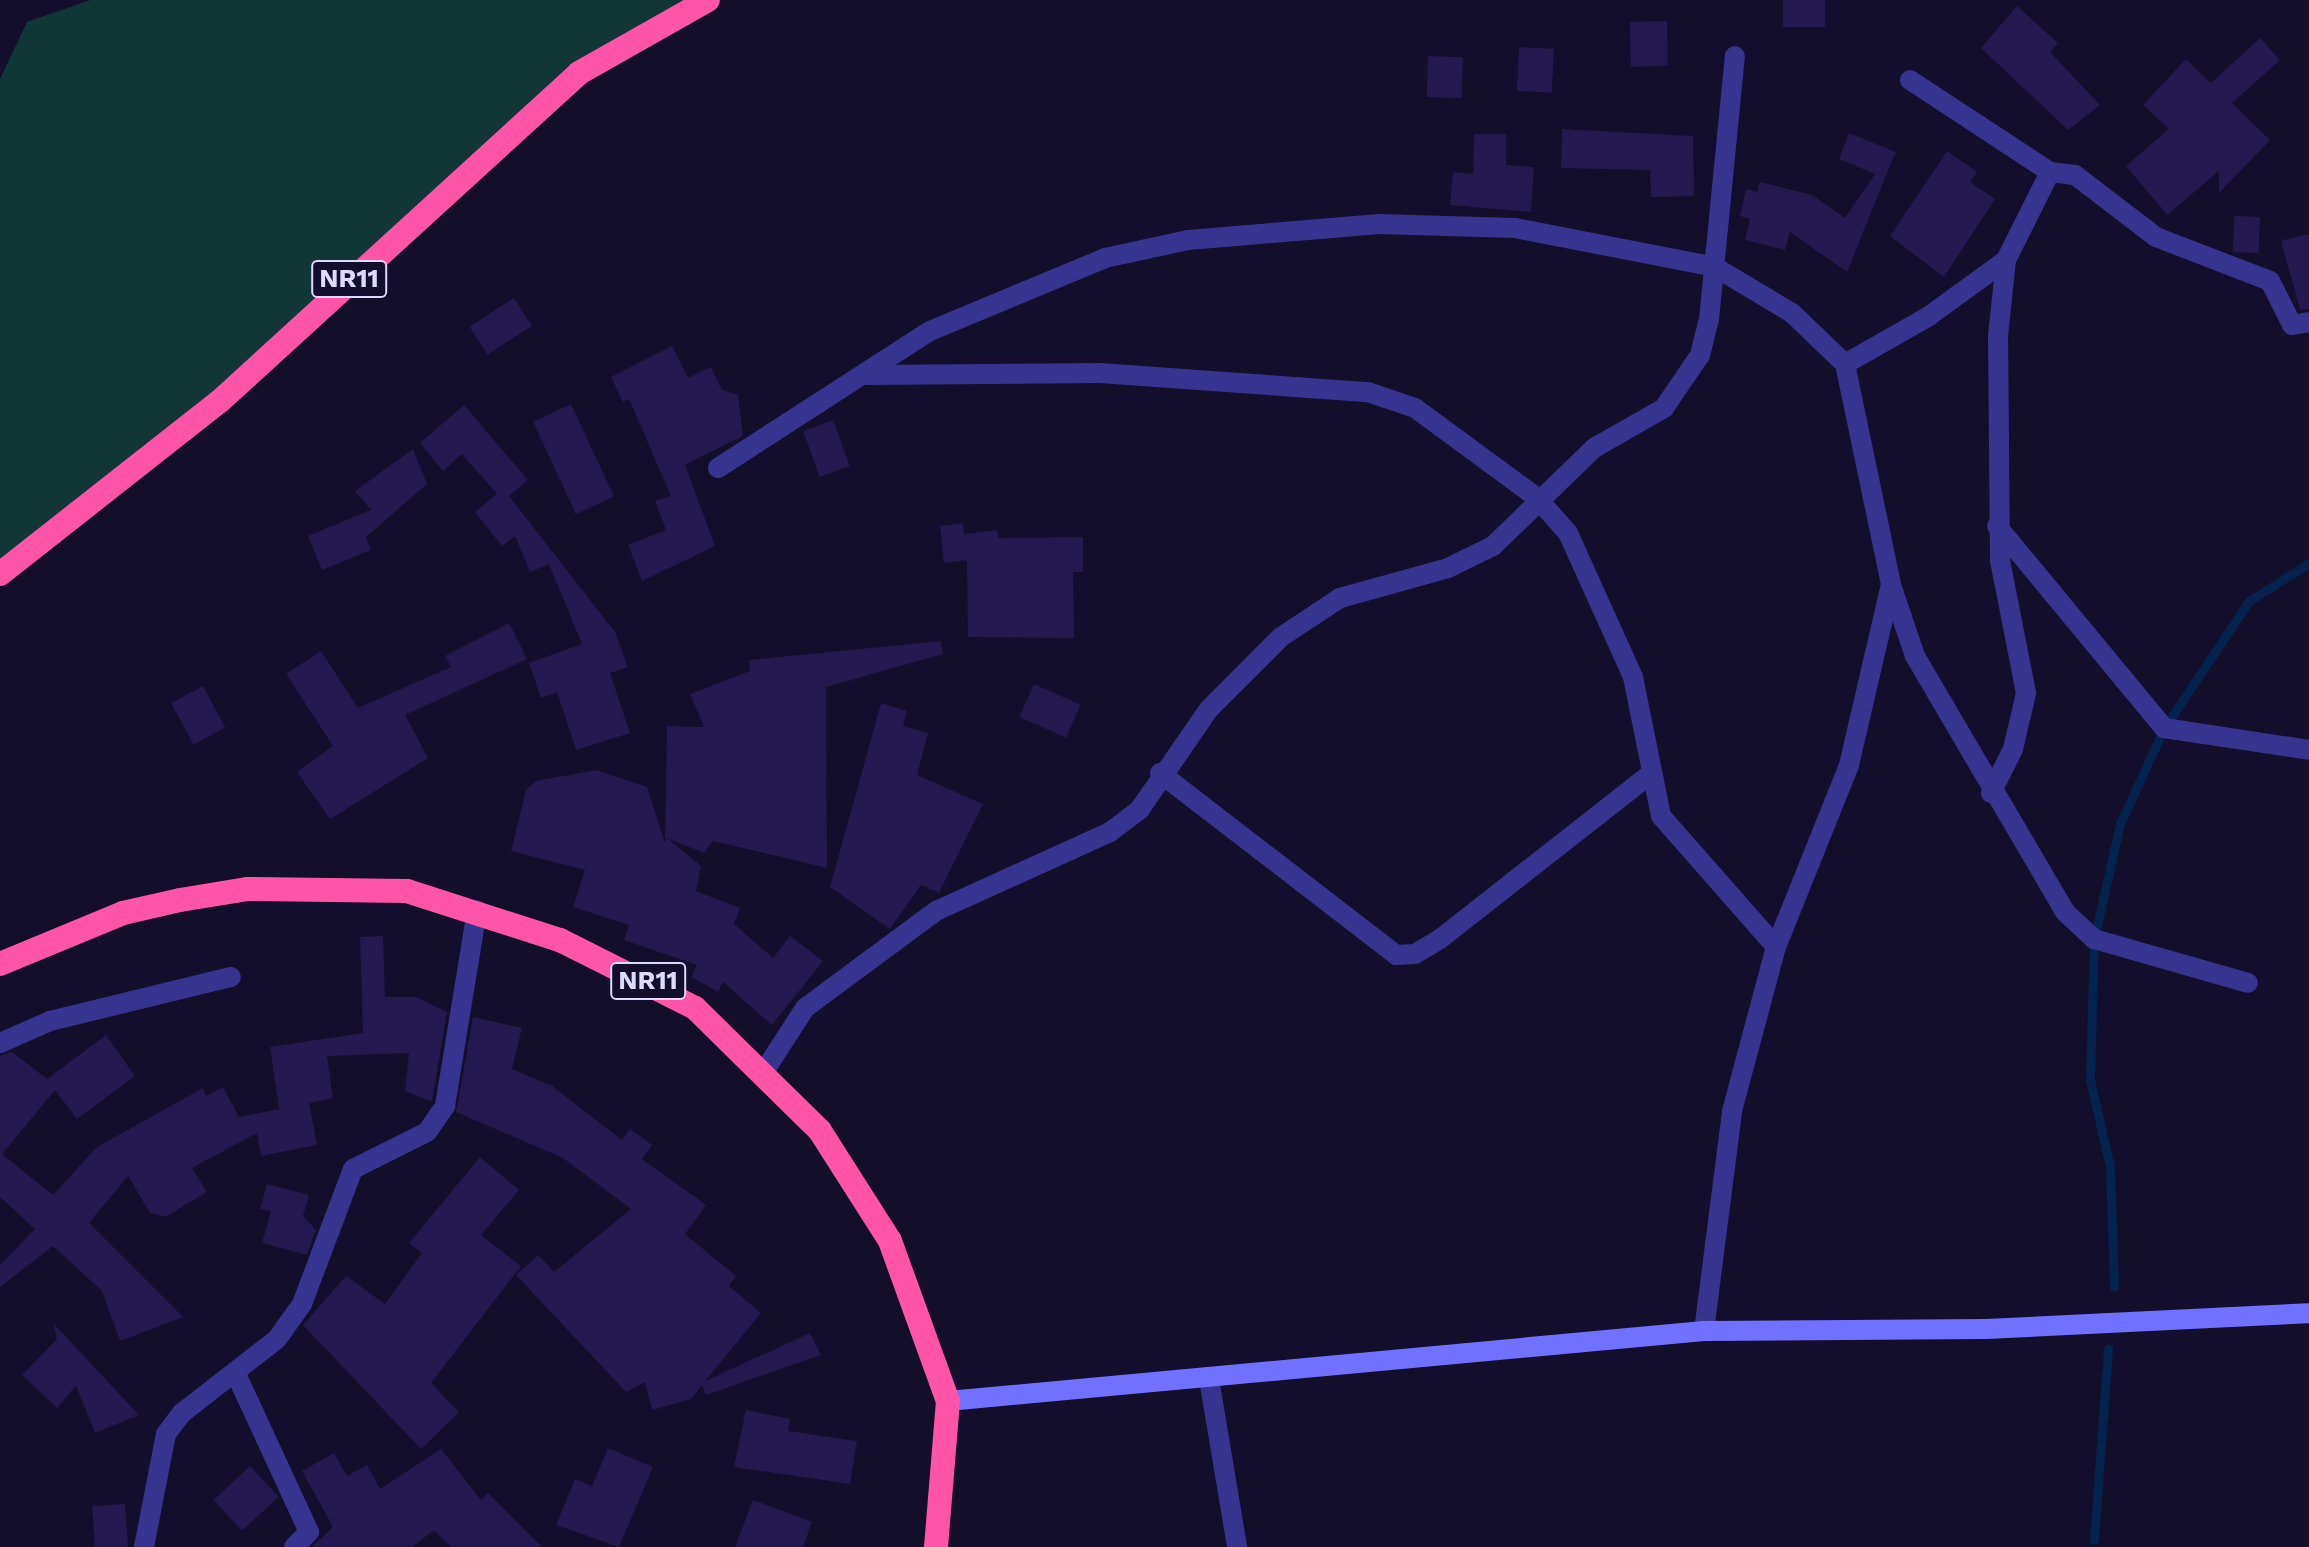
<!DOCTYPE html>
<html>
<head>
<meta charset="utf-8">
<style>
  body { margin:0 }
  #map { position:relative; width:2309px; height:1547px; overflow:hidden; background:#130e2c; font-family:"Work Sans",sans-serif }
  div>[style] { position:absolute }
  .green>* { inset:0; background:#103735 }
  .stream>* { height:9px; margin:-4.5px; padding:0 4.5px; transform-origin:4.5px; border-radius:4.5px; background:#05214e }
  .building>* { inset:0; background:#23184f; transform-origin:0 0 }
  .street>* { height:20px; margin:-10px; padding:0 10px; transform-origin:10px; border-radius:10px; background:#373490 }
  .secondary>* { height:20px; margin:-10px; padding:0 10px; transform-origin:10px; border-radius:10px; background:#7270ff }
  .highway>* { height:24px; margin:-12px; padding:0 12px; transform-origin:12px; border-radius:12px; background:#ff54a8 }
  span { translate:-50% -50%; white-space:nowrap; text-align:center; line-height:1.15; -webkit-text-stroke:6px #130e2c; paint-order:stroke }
  .shield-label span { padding:2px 6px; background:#130e2c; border:2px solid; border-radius:6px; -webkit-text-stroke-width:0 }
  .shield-label { font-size:26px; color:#ddd9ff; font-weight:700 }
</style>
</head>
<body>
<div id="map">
  <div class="green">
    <div style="clip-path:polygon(90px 0,708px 0,579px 73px,220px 401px,0 574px,0 79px,27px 22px)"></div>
  </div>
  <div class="stream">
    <div style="left:2114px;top:1287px;width:120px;rotate:-91.9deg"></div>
    <div style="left:2110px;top:1167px;width:89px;rotate:-102.9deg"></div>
    <div style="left:2090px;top:1080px;width:141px;rotate:-88.4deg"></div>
    <div style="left:2094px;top:939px;width:118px;rotate:-77.3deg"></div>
    <div style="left:2120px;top:824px;width:106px;rotate:-65.4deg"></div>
    <div style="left:2164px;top:728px;width:153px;rotate:-56.2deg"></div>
    <div style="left:2249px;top:601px;width:71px;rotate:-32.3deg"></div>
    <div style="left:2094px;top:1540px;width:192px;rotate:-85.8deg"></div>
  </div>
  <div class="building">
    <div style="left:1783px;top:0;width:42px;height:27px"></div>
    <div style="clip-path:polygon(2017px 6px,2058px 43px,2050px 52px,2100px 105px,2068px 130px,1981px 48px)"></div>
    <div style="left:1667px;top:21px;width:45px;height:37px;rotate:89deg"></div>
    <div style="clip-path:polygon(2260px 38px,2280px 60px,2232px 103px,2270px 140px,2219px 193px,2219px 171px,2167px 215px,2126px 166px,2169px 129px,2143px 105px,2186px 59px,2211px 83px)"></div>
    <div style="left:1519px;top:47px;width:35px;height:44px;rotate:3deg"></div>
    <div style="left:1428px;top:56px;width:35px;height:41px;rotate:2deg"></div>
    <div style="clip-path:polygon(1562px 129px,1693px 136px,1694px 196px,1651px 197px,1650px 170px,1561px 168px)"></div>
    <div style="clip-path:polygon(1849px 133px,1896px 152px,1885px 178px,1879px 175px,1885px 178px,1847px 272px,1790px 232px,1785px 250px,1745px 240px,1750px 219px,1740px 216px,1746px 189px,1757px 192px,1760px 182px,1812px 195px,1845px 218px,1875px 174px,1839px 159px)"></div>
    <div style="clip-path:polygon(1474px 134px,1506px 134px,1506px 165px,1534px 167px,1531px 212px,1450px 205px,1453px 172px,1473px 174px)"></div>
    <div style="clip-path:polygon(1947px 151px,1977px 172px,1970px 182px,1995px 199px,1944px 277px,1890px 236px)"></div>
    <div style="left:2234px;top:216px;width:26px;height:36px;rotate:2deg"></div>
    <div style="clip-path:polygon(2309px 234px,2309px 309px,2300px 310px,2281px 241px)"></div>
    <div style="left:514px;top:298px;width:33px;height:53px;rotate:57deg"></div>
    <div style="clip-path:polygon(672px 346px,688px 378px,711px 367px,722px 390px,738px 395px,743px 436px,685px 465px,715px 546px,642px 581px,628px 545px,666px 530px,655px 501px,671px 496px,629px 399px,623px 402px,611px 377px)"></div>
    <div style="left:571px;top:404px;width:102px;height:42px;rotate:65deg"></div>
    <div style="clip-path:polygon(464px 405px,528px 480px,509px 496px,615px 632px,628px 667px,610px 673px,630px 733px,576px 750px,557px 692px,541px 698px,529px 663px,582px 644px,549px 564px,530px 572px,515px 536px,502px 546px,475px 512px,497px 494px,462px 454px,443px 471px,420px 443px)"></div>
    <div style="left:833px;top:420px;width:49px;height:32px;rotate:70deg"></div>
    <div style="clip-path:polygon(413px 449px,427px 484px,366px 537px,371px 550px,322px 570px,308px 536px,371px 510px,355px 491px)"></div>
    <div style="clip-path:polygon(963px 523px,964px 534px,997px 530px,998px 538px,1083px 537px,1083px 572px,1073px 572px,1074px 638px,968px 637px,967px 560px,944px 563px,940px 526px)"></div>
    <div style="clip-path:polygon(509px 623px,527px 659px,405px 715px,428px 758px,330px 819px,297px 772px,333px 746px,286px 674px,321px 651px,358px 708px,451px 667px,445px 656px)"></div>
    <div style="clip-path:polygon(941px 641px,943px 654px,826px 687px,827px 868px,713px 841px,704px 853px,667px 838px,701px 866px,696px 891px,740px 908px,734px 924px,773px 958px,790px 936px,823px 961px,772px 1025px,723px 982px,718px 992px,691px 977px,697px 965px,624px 940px,629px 925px,573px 907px,585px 870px,511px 851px,526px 790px,536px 781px,596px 770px,647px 787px,665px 843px,667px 726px,704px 727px,690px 694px,750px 671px,749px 660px)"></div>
    <div style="left:1034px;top:684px;width:51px;height:36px;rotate:24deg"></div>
    <div style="left:203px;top:686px;width:47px;height:36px;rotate:62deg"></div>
    <div style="clip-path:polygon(881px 703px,907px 711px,903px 726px,928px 733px,917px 775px,983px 804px,939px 893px,921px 885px,890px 929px,830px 887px)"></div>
    <div style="clip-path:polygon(383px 936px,385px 997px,417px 997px,447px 1012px,432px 1102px,405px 1091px,409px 1053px,327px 1056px,333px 1098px,309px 1103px,317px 1145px,261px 1156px,257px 1133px,192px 1168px,207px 1192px,165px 1217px,150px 1213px,128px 1176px,89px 1223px,183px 1317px,120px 1341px,102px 1291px,53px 1246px,0 1287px,0 1265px,35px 1229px,0 1197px,0 1056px,12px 1052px,47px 1079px,106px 1035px,135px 1076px,77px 1119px,55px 1090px,2px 1154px,53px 1195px,97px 1147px,203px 1088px,206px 1096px,223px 1087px,239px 1117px,279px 1109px,270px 1047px,363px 1033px,360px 937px)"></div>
    <div style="clip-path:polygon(473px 1017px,522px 1028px,512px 1069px,552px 1086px,622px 1140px,630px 1129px,652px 1145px,642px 1159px,706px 1205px,685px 1234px,736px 1276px,729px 1286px,761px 1313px,705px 1381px,810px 1333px,821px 1355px,706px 1395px,702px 1385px,691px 1399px,652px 1410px,645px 1382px,626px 1392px,516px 1275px,538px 1255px,554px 1272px,631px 1209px,563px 1158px,456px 1112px)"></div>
    <div style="clip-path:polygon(480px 1157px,519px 1190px,481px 1235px,521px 1266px,431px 1383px,459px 1412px,421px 1449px,303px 1325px,346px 1276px,385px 1304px,422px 1253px,409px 1243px)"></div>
    <div style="clip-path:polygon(267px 1184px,309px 1195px,303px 1216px,316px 1230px,307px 1255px,262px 1243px,271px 1211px,260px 1209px)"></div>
    <div style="clip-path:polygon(53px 1323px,139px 1415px,95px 1433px,76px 1386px,57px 1408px,22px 1375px,57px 1339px)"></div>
    <div style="clip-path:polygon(746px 1410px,790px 1419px,788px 1431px,857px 1441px,850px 1484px,734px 1467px)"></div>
    <div style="clip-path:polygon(608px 1448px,653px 1467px,619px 1547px,556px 1525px,575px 1479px,592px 1486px)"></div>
    <div style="clip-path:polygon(441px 1449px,481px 1500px,488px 1493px,542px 1547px,451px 1547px,434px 1530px,412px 1547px,312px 1547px,333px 1527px,302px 1471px,334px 1453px,347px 1476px,367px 1465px,380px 1489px)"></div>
    <div style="left:250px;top:1466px;width:42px;height:50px;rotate:47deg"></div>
    <div style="clip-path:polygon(753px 1500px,812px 1522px,803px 1547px,735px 1547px)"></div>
    <div style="left:125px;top:1504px;width:43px;height:33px;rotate:86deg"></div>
  </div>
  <div class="street">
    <div style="left:1910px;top:80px;width:168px;rotate:33.3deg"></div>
    <div style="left:2050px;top:172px;width:25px;rotate:7deg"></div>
    <div style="left:2075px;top:175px;width:102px;rotate:37.4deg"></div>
    <div style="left:2156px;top:237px;width:122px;rotate:21.1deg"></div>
    <div style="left:2270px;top:281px;width:49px;rotate:63.4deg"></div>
    <div style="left:2292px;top:325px;width:17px;rotate:-10deg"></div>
    <div style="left:1845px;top:364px;width:97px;rotate:-29.7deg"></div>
    <div style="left:1929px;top:316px;width:95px;rotate:-36deg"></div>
    <div style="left:865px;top:375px;width:235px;rotate:-0.5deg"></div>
    <div style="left:1100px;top:373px;width:269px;rotate:4.1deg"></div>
    <div style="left:1368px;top:392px;width:50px;rotate:18.8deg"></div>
    <div style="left:1415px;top:408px;width:150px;rotate:36.3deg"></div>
    <div style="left:1536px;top:497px;width:48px;rotate:48.4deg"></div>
    <div style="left:1568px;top:533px;width:158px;rotate:65.7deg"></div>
    <div style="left:1633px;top:677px;width:142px;rotate:78.6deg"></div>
    <div style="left:1661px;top:816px;width:174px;rotate:48.7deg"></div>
    <div style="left:718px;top:468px;width:252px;rotate:-32.9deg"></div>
    <div style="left:930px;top:331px;width:190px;rotate:-22.6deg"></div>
    <div style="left:1105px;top:258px;width:85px;rotate:-12.2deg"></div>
    <div style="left:1188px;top:240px;width:192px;rotate:-4.8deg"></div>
    <div style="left:1379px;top:224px;width:136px;rotate:1.7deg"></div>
    <div style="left:1515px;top:228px;width:204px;rotate:11deg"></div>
    <div style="left:1715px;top:267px;width:90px;rotate:30.9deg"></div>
    <div style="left:1792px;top:313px;width:74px;rotate:43.9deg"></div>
    <div style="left:1845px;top:364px;width:226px;rotate:78.2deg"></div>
    <div style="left:1891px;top:585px;width:75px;rotate:71.3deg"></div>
    <div style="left:1915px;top:656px;width:297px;rotate:59.6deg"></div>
    <div style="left:2065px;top:912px;width:40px;rotate:43deg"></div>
    <div style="left:2094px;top:939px;width:160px;rotate:15.9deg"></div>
    <div style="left:1997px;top:526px;width:262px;rotate:50.4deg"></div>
    <div style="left:2164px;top:728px;width:147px;rotate:8.6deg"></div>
    <div style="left:1160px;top:773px;width:298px;rotate:37.6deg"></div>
    <div style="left:1396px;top:955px;width:19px;rotate:-3deg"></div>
    <div style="left:1415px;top:954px;width:29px;rotate:-31deg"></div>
    <div style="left:1440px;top:939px;width:266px;rotate:-38.1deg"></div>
    <div style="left:1991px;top:793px;width:49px;rotate:-63.4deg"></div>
    <div style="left:2013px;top:749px;width:57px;rotate:-76.9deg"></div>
    <div style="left:2026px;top:693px;width:135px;rotate:-101.1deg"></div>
    <div style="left:2000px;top:561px;width:225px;rotate:-90.5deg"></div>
    <div style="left:1998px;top:336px;width:76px;rotate:-84deg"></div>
    <div style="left:2006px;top:260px;width:98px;rotate:-63.4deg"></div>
    <div style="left:0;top:1043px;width:55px;rotate:-23.7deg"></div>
    <div style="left:50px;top:1021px;width:186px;rotate:-13.7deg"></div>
    <div style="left:763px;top:1073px;width:77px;rotate:-57.1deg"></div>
    <div style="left:805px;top:1008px;width:163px;rotate:-36.5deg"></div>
    <div style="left:936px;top:911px;width:191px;rotate:-24.4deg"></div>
    <div style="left:1110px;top:832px;width:38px;rotate:-37deg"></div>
    <div style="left:1140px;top:809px;width:121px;rotate:-55.4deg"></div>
    <div style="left:1209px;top:709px;width:102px;rotate:-45deg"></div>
    <div style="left:1281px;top:637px;width:71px;rotate:-33.5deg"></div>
    <div style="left:1340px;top:598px;width:112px;rotate:-15.5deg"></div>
    <div style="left:1448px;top:568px;width:50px;rotate:-26.1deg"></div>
    <div style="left:1493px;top:546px;width:141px;rotate:-44.1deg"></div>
    <div style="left:1594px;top:448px;width:81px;rotate:-29.7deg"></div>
    <div style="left:1664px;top:408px;width:64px;rotate:-55.8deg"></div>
    <div style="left:1700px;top:355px;width:36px;rotate:-76deg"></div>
    <div style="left:1709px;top:320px;width:265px;rotate:-84.4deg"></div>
    <div style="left:1704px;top:1331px;width:222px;rotate:-82.7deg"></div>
    <div style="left:1732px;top:1111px;width:170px;rotate:-75deg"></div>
    <div style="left:1776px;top:947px;width:196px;rotate:-68.1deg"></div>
    <div style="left:1849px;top:765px;width:185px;rotate:-76.9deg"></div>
    <div style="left:236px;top:1374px;width:174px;rotate:65.2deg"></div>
    <div style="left:309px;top:1532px;width:21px;rotate:135deg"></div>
    <div style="left:1209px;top:1379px;width:170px;rotate:80.5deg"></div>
    <div style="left:144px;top:1547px;width:115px;rotate:-79deg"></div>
    <div style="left:166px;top:1434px;width:26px;rotate:-53deg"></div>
    <div style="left:182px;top:1413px;width:120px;rotate:-37.9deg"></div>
    <div style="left:277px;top:1339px;width:43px;rotate:-54.5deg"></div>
    <div style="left:302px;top:1304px;width:144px;rotate:-69.3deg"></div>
    <div style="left:353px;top:1169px;width:83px;rotate:-26.6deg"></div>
    <div style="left:427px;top:1132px;width:32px;rotate:-55deg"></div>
    <div style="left:445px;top:1106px;width:198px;rotate:-80.7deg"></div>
  </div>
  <div class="secondary">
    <div style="left:948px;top:1401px;width:759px;rotate:-5.29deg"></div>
    <div style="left:1704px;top:1331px;width:282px;rotate:-0.4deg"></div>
    <div style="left:1986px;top:1329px;width:323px;rotate:-2.8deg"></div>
  </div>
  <div class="highway">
    <div style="left:0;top:574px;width:280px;rotate:-38.2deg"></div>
    <div style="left:220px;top:401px;width:486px;rotate:-42.4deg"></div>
    <div style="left:579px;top:73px;width:148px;rotate:-29.5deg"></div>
    <div style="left:0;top:964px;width:133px;rotate:-22.5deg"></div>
    <div style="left:123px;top:913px;width:58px;rotate:-12.8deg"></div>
    <div style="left:180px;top:900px;width:69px;rotate:-9.2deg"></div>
    <div style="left:248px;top:889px;width:159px;rotate:0.7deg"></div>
    <div style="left:407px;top:891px;width:161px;rotate:17.8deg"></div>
    <div style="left:560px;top:940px;width:151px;rotate:26.7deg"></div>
    <div style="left:695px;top:1008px;width:175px;rotate:44.5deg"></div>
    <div style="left:820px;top:1131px;width:130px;rotate:57.5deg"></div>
    <div style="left:890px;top:1241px;width:170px;rotate:70.1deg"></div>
    <div style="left:948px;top:1401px;width:146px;rotate:94.7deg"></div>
  </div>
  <div class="shield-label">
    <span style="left:349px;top:279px">NR11</span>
    <span style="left:648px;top:981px">NR11</span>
  </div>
</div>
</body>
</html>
